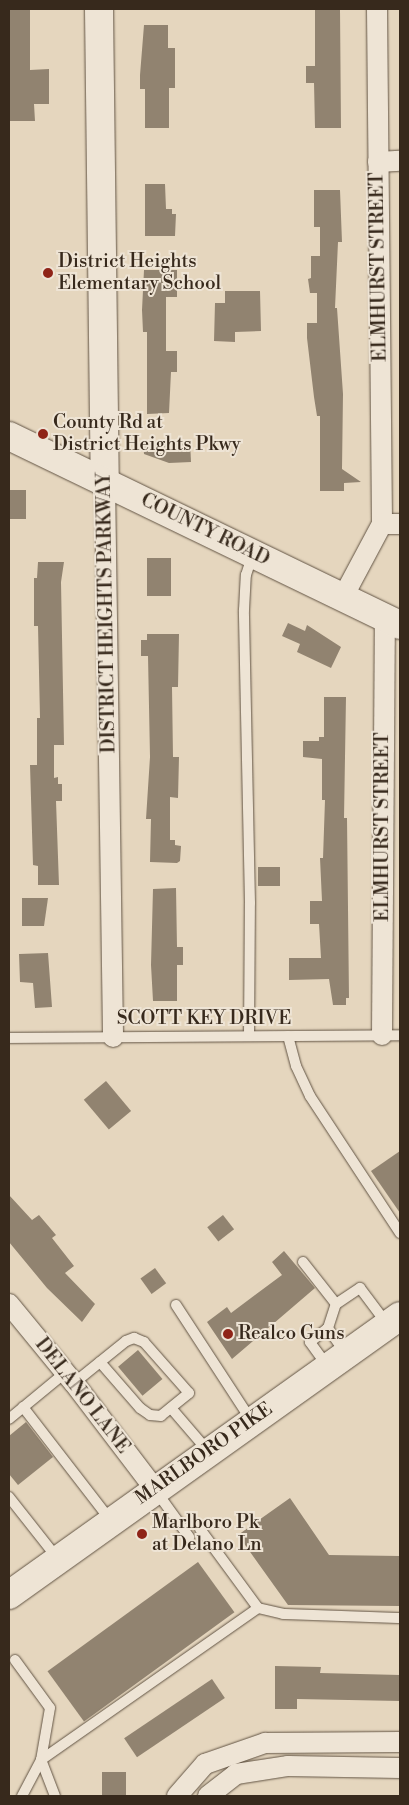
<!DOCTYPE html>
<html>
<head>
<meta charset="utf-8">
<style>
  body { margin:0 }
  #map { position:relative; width:409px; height:1805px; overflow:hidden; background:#e5d6be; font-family:"Libre Bodoni",serif }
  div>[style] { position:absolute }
  .building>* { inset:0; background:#918370; transform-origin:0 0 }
  .roads { filter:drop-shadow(0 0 1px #625444) drop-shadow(0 0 1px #625444) }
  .lane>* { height:10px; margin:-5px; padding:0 5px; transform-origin:5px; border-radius:5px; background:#eee4d5 }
  .street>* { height:20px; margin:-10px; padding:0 10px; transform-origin:10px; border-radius:10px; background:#eee4d5 }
  .secondary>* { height:28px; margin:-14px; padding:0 14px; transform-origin:14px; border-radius:14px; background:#eee4d5 }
  .dots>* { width:14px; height:14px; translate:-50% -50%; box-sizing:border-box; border:2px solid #eee4d5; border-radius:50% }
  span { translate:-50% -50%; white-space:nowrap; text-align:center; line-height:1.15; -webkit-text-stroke:4px #eee4d5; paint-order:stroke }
  .poi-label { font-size:19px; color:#37291c }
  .left { translate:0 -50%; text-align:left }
  .street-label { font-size:19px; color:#37291c }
  .frame { position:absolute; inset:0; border:10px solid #37291c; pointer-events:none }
</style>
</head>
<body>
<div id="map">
  <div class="building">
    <div style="clip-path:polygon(9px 9px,30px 9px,30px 70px,49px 69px,49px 104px,34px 104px,35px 121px,9px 121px)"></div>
    <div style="clip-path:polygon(315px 9px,340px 9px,341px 128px,315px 128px,314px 83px,306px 83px,306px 66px,315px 66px)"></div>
    <div style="clip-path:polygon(144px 25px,168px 25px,168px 48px,175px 48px,175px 88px,169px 88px,169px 128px,145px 128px,145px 89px,140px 89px,140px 75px)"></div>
    <div style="clip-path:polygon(145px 184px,165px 184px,166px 209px,172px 209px,172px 214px,176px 214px,175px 236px,145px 236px)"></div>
    <div style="clip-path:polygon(314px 190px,340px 190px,342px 242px,338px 242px,335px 308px,337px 308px,343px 394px,342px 469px,361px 482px,344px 483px,344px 491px,320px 491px,320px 416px,317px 416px,314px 397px,307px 338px,307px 323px,317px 323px,317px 293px,310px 293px,308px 279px,311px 278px,311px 256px,320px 256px,320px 227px,314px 227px)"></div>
    <div style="clip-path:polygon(144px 270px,177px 270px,177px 297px,166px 297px,166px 351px,177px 351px,177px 372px,171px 372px,169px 413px,147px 414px,147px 332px,143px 332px,142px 310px)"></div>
    <div style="clip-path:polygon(225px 291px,260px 291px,261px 331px,235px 332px,235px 342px,214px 341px,215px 303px,225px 303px)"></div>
    <div style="clip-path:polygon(190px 441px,191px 462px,169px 463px,144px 454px,143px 442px)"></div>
    <div style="left:9px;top:490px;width:17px;height:29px"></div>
    <div style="left:147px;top:558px;width:24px;height:38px"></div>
    <div style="clip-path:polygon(38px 562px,64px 562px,61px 582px,64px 745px,54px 745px,54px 778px,58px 777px,58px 784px,62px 784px,62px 801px,56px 801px,59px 885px,38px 885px,38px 866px,33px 865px,30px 765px,37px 765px,37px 718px,40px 718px,38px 626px,34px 626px,34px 578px,37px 578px)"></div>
    <div style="clip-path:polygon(288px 623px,305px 631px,307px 625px,341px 647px,331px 668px,297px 652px,300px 644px,282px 636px)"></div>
    <div style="clip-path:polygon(147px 634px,179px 634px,178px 687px,172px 687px,173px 757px,179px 757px,178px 798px,170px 797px,170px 840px,175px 840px,175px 845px,181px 846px,180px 861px,177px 863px,150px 862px,151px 819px,146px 819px,150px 757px,148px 656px,141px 656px,141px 640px,147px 640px)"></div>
    <div style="clip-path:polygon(324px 697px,346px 697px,344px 818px,347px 818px,349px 998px,346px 998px,346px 1005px,333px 1005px,329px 979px,289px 980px,289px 958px,321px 958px,319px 924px,310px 924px,310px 901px,322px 901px,320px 858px,323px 858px,325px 800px,322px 800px,322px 759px,303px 757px,303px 741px,319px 741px,319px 737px,324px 737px)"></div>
    <div style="left:258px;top:867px;width:22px;height:19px"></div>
    <div style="clip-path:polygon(176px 888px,177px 947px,183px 947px,183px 965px,177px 965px,177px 1001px,153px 1001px,151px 965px,153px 889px)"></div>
    <div style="clip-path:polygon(22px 898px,48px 898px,44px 926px,22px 926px)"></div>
    <div style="clip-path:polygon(48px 953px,52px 1007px,35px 1008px,33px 983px,20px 982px,19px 954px)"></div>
    <div style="left:106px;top:1081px;width:39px;height:29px;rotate:50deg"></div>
    <div style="clip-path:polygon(400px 1151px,400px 1213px,371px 1171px)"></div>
    <div style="clip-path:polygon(9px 1195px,32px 1220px,39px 1215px,56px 1235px,52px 1238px,74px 1266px,65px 1273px,95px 1304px,82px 1322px,47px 1288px,9px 1242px)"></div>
    <div style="left:223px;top:1215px;width:18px;height:20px;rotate:52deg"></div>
    <div style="clip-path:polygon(284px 1251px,315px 1288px,232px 1359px,207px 1322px,227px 1307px,231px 1313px,282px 1275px,272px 1262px)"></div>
    <div style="left:155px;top:1268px;width:19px;height:18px;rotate:54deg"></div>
    <div style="left:138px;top:1350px;width:38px;height:26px;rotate:50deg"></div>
    <div style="clip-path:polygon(26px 1422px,53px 1457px,18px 1485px,9px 1474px,9px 1436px)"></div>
    <div style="clip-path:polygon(290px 1498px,329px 1555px,400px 1556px,400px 1606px,288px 1605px,238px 1535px)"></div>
    <div style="left:198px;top:1562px;width:62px;height:186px;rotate:54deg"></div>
    <div style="clip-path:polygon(275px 1666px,321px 1667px,320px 1673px,400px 1675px,400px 1701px,297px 1699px,297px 1709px,275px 1709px)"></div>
    <div style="left:212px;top:1679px;width:23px;height:106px;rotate:56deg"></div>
    <div style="left:102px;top:1772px;width:24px;height:24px"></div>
  </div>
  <div class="roads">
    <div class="lane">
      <div style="left:249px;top:1036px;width:133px;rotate:-89.6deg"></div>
      <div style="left:250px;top:903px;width:293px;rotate:-91.2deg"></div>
      <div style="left:244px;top:610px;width:35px;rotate:-87deg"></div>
      <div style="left:246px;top:575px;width:20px;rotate:-72deg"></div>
      <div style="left:288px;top:1036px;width:31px;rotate:75deg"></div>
      <div style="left:296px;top:1066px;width:33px;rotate:65deg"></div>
      <div style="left:310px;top:1096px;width:164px;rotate:56.7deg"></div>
      <div style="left:9px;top:1038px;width:391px;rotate:-0.4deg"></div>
      <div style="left:303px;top:1262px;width:53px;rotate:51.8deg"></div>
      <div style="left:176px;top:1305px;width:137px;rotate:56.9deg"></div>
      <div style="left:346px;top:1354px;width:32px;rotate:-125deg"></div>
      <div style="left:328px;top:1328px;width:25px;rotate:-72deg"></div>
      <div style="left:336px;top:1304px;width:29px;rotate:-34deg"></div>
      <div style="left:360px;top:1288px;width:45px;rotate:53.1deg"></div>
      <div style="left:328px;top:1367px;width:31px;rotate:-126deg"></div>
      <div style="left:310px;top:1342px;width:23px;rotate:-38deg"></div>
      <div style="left:74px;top:1383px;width:67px;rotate:-38.9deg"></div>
      <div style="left:126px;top:1341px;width:9px;rotate:-21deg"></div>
      <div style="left:134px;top:1338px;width:11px;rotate:22deg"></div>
      <div style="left:144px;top:1342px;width:68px;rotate:48.6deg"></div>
      <div style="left:189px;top:1393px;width:36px;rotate:141deg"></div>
      <div style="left:161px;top:1416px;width:11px;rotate:-175deg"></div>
      <div style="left:150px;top:1415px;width:12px;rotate:-145deg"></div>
      <div style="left:140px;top:1408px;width:61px;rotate:-131deg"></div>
      <div style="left:23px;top:1407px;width:144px;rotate:52.3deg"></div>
      <div style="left:171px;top:1408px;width:57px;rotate:49.3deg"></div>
      <div style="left:9px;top:1419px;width:74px;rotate:-39.5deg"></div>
      <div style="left:156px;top:1491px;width:57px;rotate:54.3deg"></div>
      <div style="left:9px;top:1497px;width:79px;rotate:51.7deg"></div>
      <div style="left:200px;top:1529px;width:98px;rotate:53.7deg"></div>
      <div style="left:258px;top:1608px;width:26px;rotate:13deg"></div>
      <div style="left:283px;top:1614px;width:117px;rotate:2deg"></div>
      <div style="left:15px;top:1660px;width:59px;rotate:53.9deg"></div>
      <div style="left:50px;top:1708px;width:53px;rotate:99.8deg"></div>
      <div style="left:41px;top:1760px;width:41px;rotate:117.8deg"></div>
      <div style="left:55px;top:1796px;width:39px;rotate:-111deg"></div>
      <div style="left:41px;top:1760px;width:265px;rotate:-35deg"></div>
    </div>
    <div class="street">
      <div style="left:377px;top:9px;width:515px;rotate:89.44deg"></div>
      <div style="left:378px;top:162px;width:22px;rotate:-3deg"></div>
      <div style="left:105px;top:482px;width:555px;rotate:89.17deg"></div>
      <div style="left:343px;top:597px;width:83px;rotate:-61.9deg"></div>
      <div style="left:382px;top:524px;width:18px"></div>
      <div style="left:382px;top:1035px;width:417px;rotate:-89.6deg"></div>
      <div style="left:9px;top:1304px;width:102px;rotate:50.6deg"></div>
      <div style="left:74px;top:1383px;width:132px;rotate:52.7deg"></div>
      <div style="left:177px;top:1796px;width:43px;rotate:-48.8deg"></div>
      <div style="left:205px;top:1764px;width:64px;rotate:-19.3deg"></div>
      <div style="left:265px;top:1743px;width:135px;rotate:-0.4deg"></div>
      <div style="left:208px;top:1796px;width:36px;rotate:-38deg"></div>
      <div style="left:236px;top:1774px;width:53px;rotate:-8.7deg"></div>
      <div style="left:288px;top:1766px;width:112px;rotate:1deg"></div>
    </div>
    <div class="secondary">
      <div style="left:99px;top:9px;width:473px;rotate:89.3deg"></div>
      <div style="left:9px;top:436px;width:434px;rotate:25.8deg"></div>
      <div style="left:9px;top:1595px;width:480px;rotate:-35.5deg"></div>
    </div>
  </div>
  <div class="dots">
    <div style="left:48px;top:273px;background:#8f2418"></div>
    <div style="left:43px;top:434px;background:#8f2418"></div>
    <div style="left:228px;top:1334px;background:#8f2418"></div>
    <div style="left:142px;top:1534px;background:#8f2418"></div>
  </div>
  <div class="poi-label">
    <span class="left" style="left:58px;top:273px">District Heights<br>Elementary School</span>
    <span class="left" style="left:53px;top:434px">County Rd at<br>District Heights Pkwy</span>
    <span class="left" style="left:238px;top:1334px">Realco Guns</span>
    <span class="left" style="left:152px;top:1534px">Marlboro Pk<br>at Delano Ln</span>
  </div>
  <div class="street-label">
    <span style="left:379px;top:267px;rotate:-91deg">ELMHURST STREET</span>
    <span style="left:205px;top:530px;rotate:26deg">COUNTY ROAD</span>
    <span style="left:107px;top:613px;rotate:-91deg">DISTRICT HEIGHTS PARKWAY</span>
    <span style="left:383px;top:827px;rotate:-90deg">ELMHURST STREET</span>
    <span style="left:204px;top:1019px">SCOTT KEY DRIVE</span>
    <span style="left:82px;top:1396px;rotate:52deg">DELANO LANE</span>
    <span style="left:204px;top:1454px;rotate:-35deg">MARLBORO PIKE</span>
  </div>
  <div class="frame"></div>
</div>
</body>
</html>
